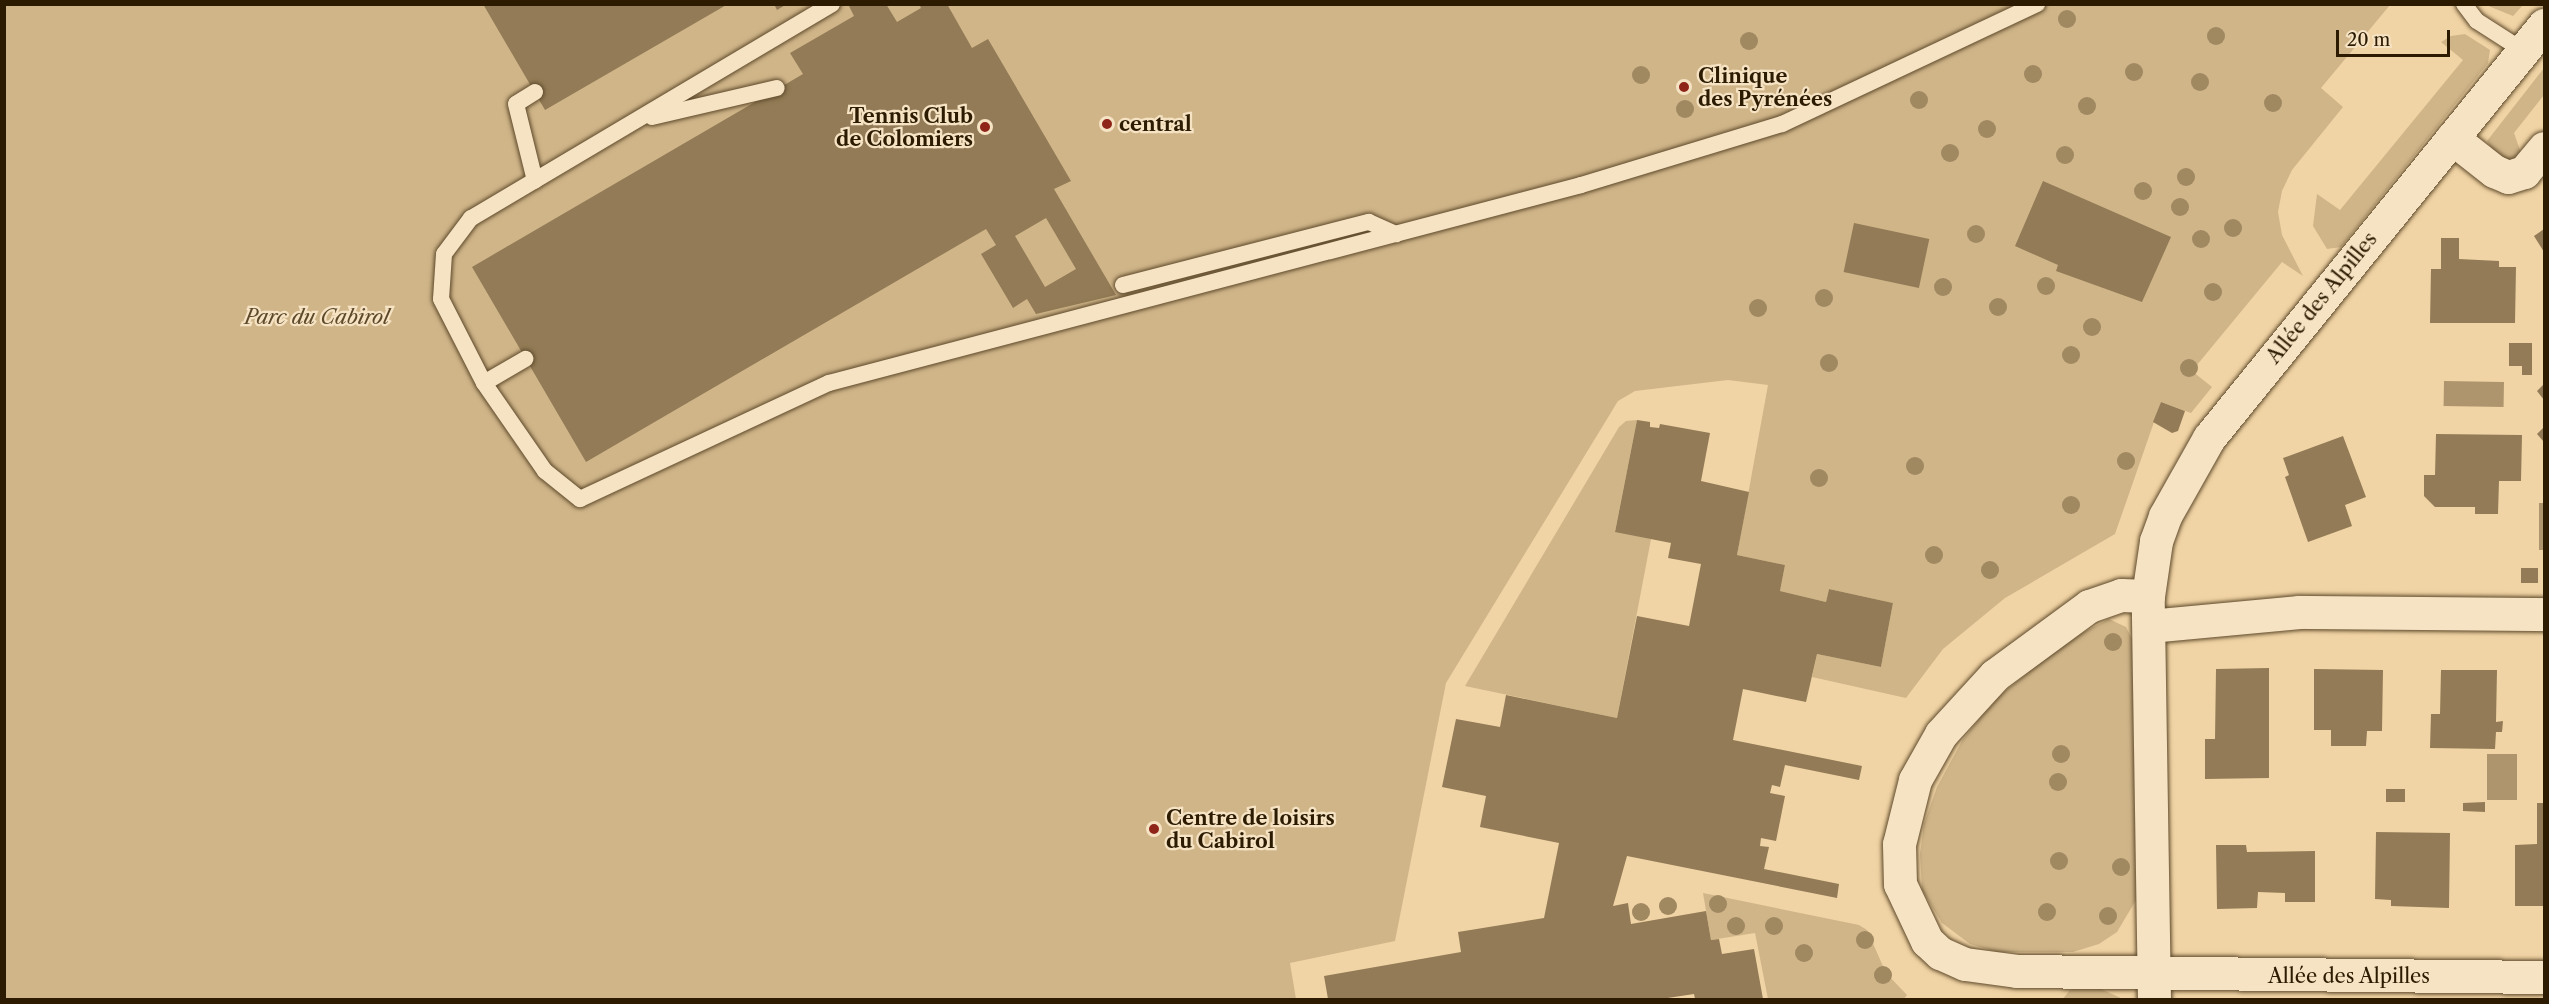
<!DOCTYPE html>
<html>
<head>
<meta charset="utf-8">
<style>
  body { margin:0 }
  #map { position:relative; width:2549px; height:1004px; overflow:hidden; background:#f1d4a5; font-family:"Libre Caslon Text",serif }
  div>[style] { position:absolute }
  .green>* { inset:0; background:#d0b589 }
  .water>* { inset:0; background:#ae956d; transform-origin:0 0 }
  .building>* { inset:0; background:#927b56; transform-origin:0 0 }
  .roads { filter:drop-shadow(0 0 2px #5d492a) drop-shadow(0 0 2px #5d492a) }
  .service>* { height:16px; margin:-8px; padding:0 8px; transform-origin:8px; border-radius:8px; background:#f6e3c4 }
  .minor>* { height:33px; margin:-16.5px; padding:0 16.5px; transform-origin:16.5px; border-radius:16.5px; background:#f6e3c4 }
  .trees>* { width:18px; height:18px; margin:-9px; border-radius:50%; background:#a08861 }
  .dots>* { width:16px; height:16px; translate:-50% -50%; box-sizing:border-box; border:3px solid #f6e3c4; border-radius:50% }
  span { translate:-50% -50%; white-space:nowrap; text-align:center; line-height:1.15; -webkit-text-stroke:4.5px #f6e3c4; paint-order:stroke }
  .poi-label { font-size:20px; color:#2c1b01; font-weight:700 }
  .left { translate:0 -50%; text-align:left }
  .right { translate:-100% -50%; text-align:right }
  .street-label { font-size:20px; color:#2c1b01 }
  .park-label { font-size:20px; color:#5d492a; font-style:italic }
  .frame { position:absolute; inset:0; border:6px solid #2c1b01; pointer-events:none }
  .scale { position:absolute; left:2336px; top:30px; width:114px; height:27px; box-sizing:border-box; border:3px solid #2c1b01; border-top:0; padding-left:8px; font-size:18px; line-height:21px; white-space:nowrap; color:#2c1b01; -webkit-text-stroke:4px #f6e3c4; paint-order:stroke }
</style>
</head>
<body>
<div id="map">
  <div class="green">
    <div style="clip-path:polygon(5px 5px,2390px 5px,2321px 88px,2343px 107px,2292px 170px,2282px 191px,2278px 212px,2282px 235px,2303px 276px,2282px 262px,2192px 371px,2212px 387px,2191px 413px,2161px 402px,2115px 534px,2005px 598px,1943px 649px,1906px 698px,1812px 677px,1817px 654px,1881px 667px,1893px 603px,1829px 589px,1826px 602px,1780px 591px,1785px 565px,1737px 555px,1768px 385px,1728px 380px,1635px 391px,1618px 401px,1446px 683px,1395px 941px,1290px 963px,1296px 999px,5px 1000px)"></div>
    <div style="clip-path:polygon(2486px 5px,2523px 5px,2513px 16px)"></div>
    <div style="clip-path:polygon(2465px 34px,2490px 50px,2488px 63px,2341px 247px,2327px 249px,2313px 226px,2317px 194px,2340px 210px,2463px 60px,2441px 42px,2451px 36px)"></div>
    <div style="clip-path:polygon(2544px 68px,2544px 95px,2514px 133px,2522px 156px,2502px 164px,2487px 141px)"></div>
    <div style="clip-path:polygon(1637px 420px,1615px 531px,1651px 539px,1617px 718px,1465px 686px,1619px 427px,1626px 421px)"></div>
    <div style="clip-path:polygon(2109px 619px,2126px 627px,2132px 639px,2136px 900px,2117px 932px,2099px 944px,2073px 952px,1997px 952px,1970px 944px,1942px 923px,1922px 890px,1920px 854px,1924px 824px,1937px 787px,1962px 741px,1994px 700px,2069px 640px)"></div>
    <div style="clip-path:polygon(1703px 893px,1859px 925px,1867px 930px,1886px 973px,1907px 995px,1903px 1000px,1768px 999px,1755px 933px,1711px 940px)"></div>
    <div style="clip-path:polygon(2082px 987px,2101px 989px,2123px 999px,2062px 1000px,2070px 990px)"></div>
  </div>
  <div class="water">
    <div style="left:2444px;top:381px;width:60px;height:25px;rotate:1deg"></div>
    <div style="clip-path:polygon(2544px 497px,2544px 550px,2539px 550px,2539px 503px,2543px 503px)"></div>
    <div style="left:2487px;top:754px;width:30px;height:46px"></div>
  </div>
  <div class="building">
    <div style="clip-path:polygon(483px 4px,728px 4px,545px 110px)"></div>
    <div style="clip-path:polygon(774px 4px,787px 4px,777px 10px)"></div>
    <div style="clip-path:polygon(evenodd,848px 4px,886px 4px,897px 22px,921px 8px,919px 4px,947px 4px,972px 48px,988px 39px,1071px 181px,1054px 189px,1116px 295px,1036px 314px,1027px 299px,1013px 308px,981px 254px,996px 245px,986px 229px,586px 462px,472px 267px,803px 74px,790px 53px,854px 16px,848px 4px,1046px 218px,1076px 269px,1045px 287px,1015px 236px,1046px 218px)"></div>
    <div style="clip-path:polygon(2043px 181px,2171px 237px,2142px 302px,2056px 271px,2058px 265px,2015px 246px)"></div>
    <div style="left:1854px;top:223px;width:77px;height:50px;rotate:12deg"></div>
    <div style="clip-path:polygon(2544px 229px,2544px 252px,2534px 236px)"></div>
    <div style="clip-path:polygon(2441px 238px,2459px 238px,2459px 259px,2499px 261px,2499px 267px,2516px 267px,2515px 323px,2430px 323px,2431px 269px,2441px 269px)"></div>
    <div style="clip-path:polygon(2509px 343px,2532px 343px,2532px 375px,2522px 375px,2522px 366px,2509px 366px)"></div>
    <div style="clip-path:polygon(2544px 384px,2544px 400px,2537px 391px)"></div>
    <div style="clip-path:polygon(2161px 402px,2185px 411px,2178px 431px,2172px 433px,2153px 422px)"></div>
    <div style="clip-path:polygon(1637px 420px,1650px 422px,1650px 427px,1659px 428px,1660px 424px,1710px 433px,1701px 481px,1749px 492px,1737px 555px,1785px 565px,1780px 591px,1826px 602px,1829px 589px,1893px 603px,1881px 667px,1817px 654px,1806px 702px,1743px 689px,1733px 740px,1862px 766px,1859px 780px,1785px 765px,1780px 787px,1772px 785px,1770px 793px,1785px 796px,1776px 841px,1761px 838px,1760px 846px,1769px 847px,1764px 869px,1839px 884px,1837px 898px,1627px 856px,1613px 906px,1628px 903px,1631px 924px,1706px 911px,1711px 940px,1719px 939px,1722px 954px,1754px 949px,1763px 999px,1695px 999px,1694px 994px,1661px 999px,1328px 999px,1324px 976px,1461px 952px,1458px 932px,1544px 918px,1559px 843px,1480px 827px,1486px 796px,1442px 787px,1456px 719px,1500px 727px,1506px 695px,1617px 718px,1637px 616px,1689px 626px,1701px 564px,1668px 558px,1671px 543px,1615px 532px)"></div>
    <div style="clip-path:polygon(2544px 427px,2544px 442px,2537px 434px)"></div>
    <div style="clip-path:polygon(2436px 434px,2522px 435px,2521px 481px,2499px 481px,2498px 514px,2475px 514px,2475px 507px,2435px 507px,2424px 496px,2424px 475px,2435px 475px)"></div>
    <div style="clip-path:polygon(2343px 436px,2366px 497px,2345px 505px,2352px 526px,2308px 542px,2285px 477px,2289px 475px,2283px 458px)"></div>
    <div style="left:2521px;top:568px;width:17px;height:15px"></div>
    <div style="clip-path:polygon(2269px 668px,2269px 778px,2205px 779px,2205px 739px,2215px 739px,2216px 669px)"></div>
    <div style="clip-path:polygon(2314px 669px,2383px 670px,2382px 731px,2367px 731px,2366px 746px,2331px 746px,2331px 730px,2314px 730px)"></div>
    <div style="clip-path:polygon(2441px 670px,2497px 670px,2496px 722px,2503px 721px,2502px 732px,2496px 732px,2495px 749px,2430px 748px,2431px 714px,2440px 714px)"></div>
    <div style="left:2386px;top:789px;width:19px;height:13px"></div>
    <div style="clip-path:polygon(2485px 802px,2485px 812px,2463px 811px,2463px 803px)"></div>
    <div style="clip-path:polygon(2537px 803px,2544px 803px,2544px 906px,2515px 906px,2515px 845px,2537px 844px)"></div>
    <div style="clip-path:polygon(2376px 832px,2450px 833px,2449px 908px,2391px 906px,2391px 900px,2375px 899px)"></div>
    <div style="clip-path:polygon(2216px 845px,2246px 845px,2247px 852px,2315px 851px,2315px 902px,2285px 902px,2285px 893px,2258px 892px,2257px 908px,2217px 909px)"></div>
  </div>
  <div class="roads">
    <div class="service">
      <div style="left:832px;top:4px;width:420px;rotate:149.3deg"></div>
      <div style="left:471px;top:218px;width:45px;rotate:126.9deg"></div>
      <div style="left:444px;top:254px;width:45px;rotate:93.8deg"></div>
      <div style="left:441px;top:299px;width:94px;rotate:62.9deg"></div>
      <div style="left:484px;top:383px;width:107px;rotate:55.3deg"></div>
      <div style="left:545px;top:471px;width:45px;rotate:38.7deg"></div>
      <div style="left:580px;top:499px;width:275px;rotate:-25deg"></div>
      <div style="left:829px;top:383px;width:778px;rotate:-14.75deg"></div>
      <div style="left:1581px;top:185px;width:210px;rotate:-16.9deg"></div>
      <div style="left:1782px;top:124px;width:282px;rotate:-25.2deg"></div>
      <div style="left:2464px;top:4px;width:21px;rotate:53deg"></div>
      <div style="left:2477px;top:21px;width:56px;rotate:32.6deg"></div>
      <div style="left:535px;top:92px;width:22px;rotate:148deg"></div>
      <div style="left:516px;top:104px;width:79px;rotate:76.1deg"></div>
      <div style="left:652px;top:117px;width:128px;rotate:-13.1deg"></div>
      <div style="left:1123px;top:285px;width:254px;rotate:-14.4deg"></div>
      <div style="left:1369px;top:222px;width:30px;rotate:24deg"></div>
      <div style="left:484px;top:383px;width:48px;rotate:-30.3deg"></div>
    </div>
    <div class="minor">
      <div style="left:2452px;top:138px;width:53px;rotate:38.2deg"></div>
      <div style="left:2494px;top:171px;width:15px;rotate:23deg"></div>
      <div style="left:2508px;top:177px;width:17px;rotate:-17deg"></div>
      <div style="left:2524px;top:172px;width:31px;rotate:-50deg"></div>
      <div style="left:2148px;top:596px;width:27px;rotate:-178deg"></div>
      <div style="left:2121px;top:595px;width:34px;rotate:161deg"></div>
      <div style="left:2089px;top:606px;width:117px;rotate:143.7deg"></div>
      <div style="left:1995px;top:675px;width:80px;rotate:132.5deg"></div>
      <div style="left:1941px;top:734px;width:53px;rotate:119.5deg"></div>
      <div style="left:1915px;top:780px;width:66px;rotate:104deg"></div>
      <div style="left:1899px;top:844px;width:40px;rotate:88.6deg"></div>
      <div style="left:1900px;top:884px;width:63px;rotate:64.7deg"></div>
      <div style="left:1927px;top:941px;width:18px;rotate:43deg"></div>
      <div style="left:1940px;top:953px;width:27px;rotate:24deg"></div>
      <div style="left:1965px;top:964px;width:52px;rotate:7.7deg"></div>
      <div style="left:2017px;top:971px;width:527px;rotate:0.65deg"></div>
      <div style="left:2149px;top:626px;width:151px;rotate:-5.3deg"></div>
      <div style="left:2299px;top:612px;width:245px;rotate:0.5deg"></div>
      <div style="left:2154px;top:1000px;width:404px;rotate:-90.9deg"></div>
      <div style="left:2148px;top:596px;width:56px;rotate:-81.7deg"></div>
      <div style="left:2156px;top:541px;width:27px;rotate:-70deg"></div>
      <div style="left:2165px;top:516px;width:90px;rotate:-60.6deg"></div>
      <div style="left:2209px;top:438px;width:532px;rotate:-50.95deg"></div>
    </div>
  </div>
  <div class="trees">
    <div style="left:2067px;top:19px"></div>
    <div style="left:2216px;top:36px"></div>
    <div style="left:1749px;top:41px"></div>
    <div style="left:2134px;top:72px"></div>
    <div style="left:2033px;top:74px"></div>
    <div style="left:1641px;top:75px"></div>
    <div style="left:2200px;top:82px"></div>
    <div style="left:1919px;top:100px"></div>
    <div style="left:2273px;top:103px"></div>
    <div style="left:2087px;top:106px"></div>
    <div style="left:1685px;top:109px"></div>
    <div style="left:1987px;top:129px"></div>
    <div style="left:1950px;top:153px"></div>
    <div style="left:2065px;top:155px"></div>
    <div style="left:2186px;top:177px"></div>
    <div style="left:2143px;top:191px"></div>
    <div style="left:2180px;top:207px"></div>
    <div style="left:2233px;top:228px"></div>
    <div style="left:1976px;top:234px"></div>
    <div style="left:2201px;top:239px"></div>
    <div style="left:2046px;top:286px"></div>
    <div style="left:1943px;top:287px"></div>
    <div style="left:2213px;top:292px"></div>
    <div style="left:1824px;top:298px"></div>
    <div style="left:1998px;top:307px"></div>
    <div style="left:1758px;top:308px"></div>
    <div style="left:2092px;top:327px"></div>
    <div style="left:2071px;top:355px"></div>
    <div style="left:1829px;top:363px"></div>
    <div style="left:2189px;top:368px"></div>
    <div style="left:2126px;top:461px"></div>
    <div style="left:1915px;top:466px"></div>
    <div style="left:1819px;top:478px"></div>
    <div style="left:2071px;top:505px"></div>
    <div style="left:1934px;top:555px"></div>
    <div style="left:1990px;top:570px"></div>
    <div style="left:2113px;top:642px"></div>
    <div style="left:2061px;top:754px"></div>
    <div style="left:2058px;top:782px"></div>
    <div style="left:2059px;top:861px"></div>
    <div style="left:2121px;top:867px"></div>
    <div style="left:1718px;top:904px"></div>
    <div style="left:1668px;top:906px"></div>
    <div style="left:1641px;top:912px"></div>
    <div style="left:2047px;top:912px"></div>
    <div style="left:2108px;top:916px"></div>
    <div style="left:1736px;top:926px"></div>
    <div style="left:1774px;top:926px"></div>
    <div style="left:1865px;top:940px"></div>
    <div style="left:1804px;top:953px"></div>
    <div style="left:1883px;top:975px"></div>
  </div>
  <div class="dots">
    <div style="left:1684px;top:87px;background:#8f2418"></div>
    <div style="left:1107px;top:124px;background:#8f2418"></div>
    <div style="left:985px;top:127px;background:#8f2418"></div>
    <div style="left:1154px;top:829px;background:#8f2418"></div>
  </div>
  <div class="poi-label">
    <span class="left" style="left:1698px;top:88px">Clinique<br>des Pyrénées</span>
    <span class="right" style="left:973px;top:128px">Tennis Club<br>de Colomiers</span>
    <span class="left" style="left:1119px;top:124px">central</span>
    <span class="left" style="left:1166px;top:830px">Centre de loisirs<br>du Cabirol</span>
  </div>
  <div class="street-label">
    <span style="left:2322px;top:298px;rotate:-51deg">Allée des Alpilles</span>
    <span style="left:2349px;top:976px">Allée des Alpilles</span>
  </div>
  <div class="park-label">
    <span style="left:317px;top:317px">Parc du Cabirol</span>
  </div>
  <div class="frame"></div>
  <div class="scale">20 m</div>
</div>
</body>
</html>
